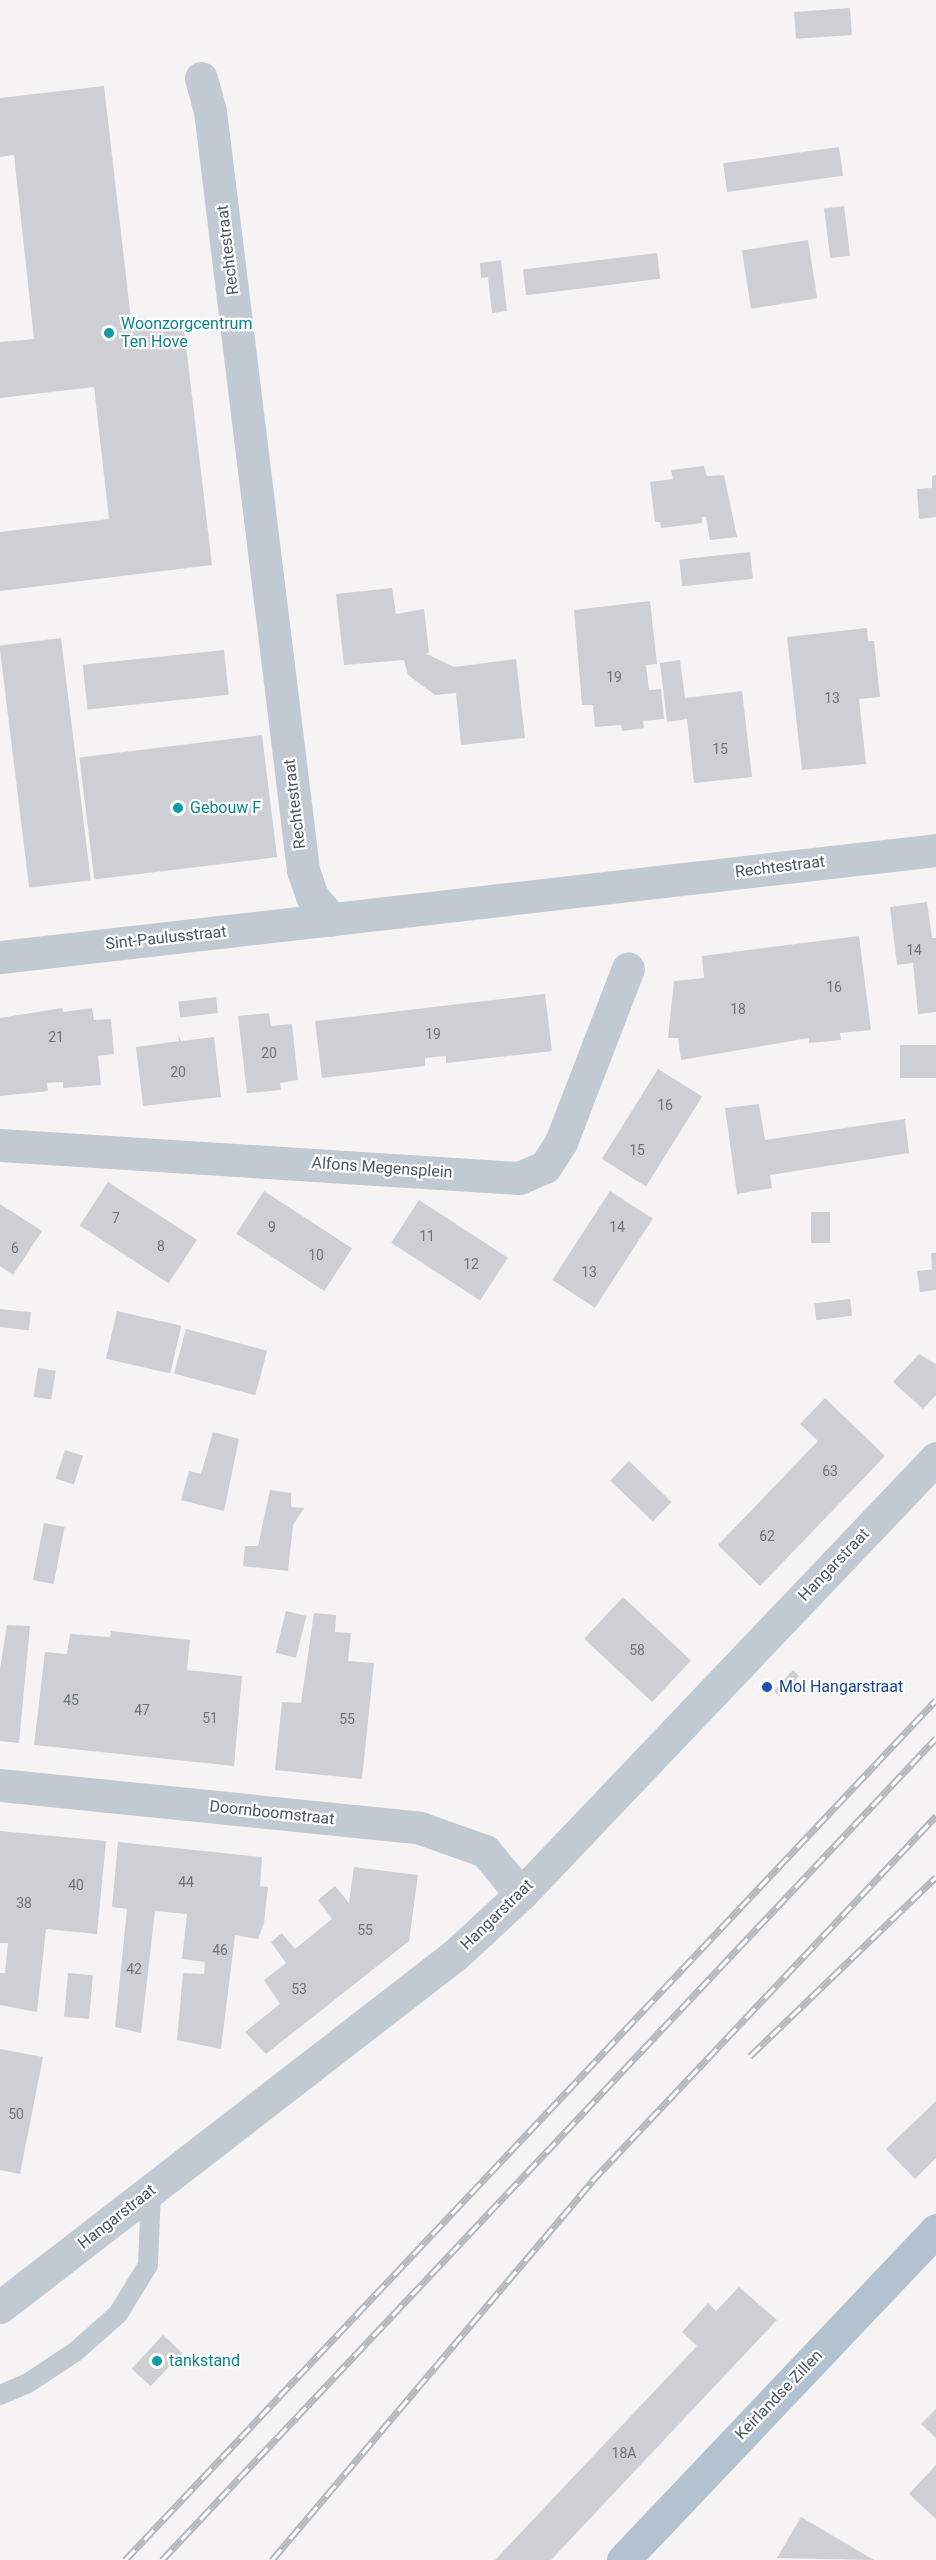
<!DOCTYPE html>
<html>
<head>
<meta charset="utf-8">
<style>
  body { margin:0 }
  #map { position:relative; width:936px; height:2560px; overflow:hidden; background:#f5f3f3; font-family:Roboto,sans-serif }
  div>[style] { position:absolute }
  .building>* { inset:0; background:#cdcfd5; transform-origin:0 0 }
  .lane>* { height:20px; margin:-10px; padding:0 10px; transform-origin:10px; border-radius:10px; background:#c1cad2 }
  .street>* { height:33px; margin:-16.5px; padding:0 16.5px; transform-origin:16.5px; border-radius:16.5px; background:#c1cad2 }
  .primary>* { height:33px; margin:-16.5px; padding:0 16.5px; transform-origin:16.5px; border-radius:16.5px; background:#b3c2d1 }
  .rail>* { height:7px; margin-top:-3.5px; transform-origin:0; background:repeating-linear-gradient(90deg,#fff 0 14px,#b5b8bd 0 28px); box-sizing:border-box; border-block:2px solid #b5b8bd }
  .dots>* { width:16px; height:16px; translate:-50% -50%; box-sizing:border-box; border:3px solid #fff; border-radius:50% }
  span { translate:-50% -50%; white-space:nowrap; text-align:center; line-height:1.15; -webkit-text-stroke:4.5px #fff; paint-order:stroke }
  .number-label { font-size:14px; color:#6b747e }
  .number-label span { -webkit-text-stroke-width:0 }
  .street-label { font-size:16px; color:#4a5661 }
  .culture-label { font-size:16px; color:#0d838f }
  .left { translate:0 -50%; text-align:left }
  .transit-label { font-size:16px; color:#164399 }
</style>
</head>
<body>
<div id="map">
  <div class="building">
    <div style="left:850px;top:8px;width:27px;height:56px;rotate:86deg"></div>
    <div style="clip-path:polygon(104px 86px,132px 328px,183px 320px,212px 565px,0 591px,0 532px,109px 519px,94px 387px,0 398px,0 342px,34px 339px,14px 155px,0 157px,0 98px)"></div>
    <div style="left:839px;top:147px;width:29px;height:117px;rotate:82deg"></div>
    <div style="left:844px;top:206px;width:50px;height:20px;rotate:83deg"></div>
    <div style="left:808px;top:240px;width:59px;height:67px;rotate:81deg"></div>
    <div style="left:657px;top:253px;width:26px;height:135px;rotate:83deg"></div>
    <div style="clip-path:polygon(501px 260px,507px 311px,492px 313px,488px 277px,481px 278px,480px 263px)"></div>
    <div style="clip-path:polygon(704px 466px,707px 476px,724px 475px,737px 537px,710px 540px,706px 517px,702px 517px,702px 523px,661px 528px,660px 522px,655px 522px,650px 482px,673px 479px,671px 470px)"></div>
    <div style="clip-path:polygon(936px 475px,936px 517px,919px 519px,917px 489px,932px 488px,932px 476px)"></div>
    <div style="left:750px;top:552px;width:27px;height:71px;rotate:84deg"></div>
    <div style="clip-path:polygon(392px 588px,396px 614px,424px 609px,429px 653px,425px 653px,454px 667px,516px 659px,525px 738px,461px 745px,456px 693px,435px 695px,408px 675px,404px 660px,344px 665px,336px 594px)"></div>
    <div style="clip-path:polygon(650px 601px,657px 664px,646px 665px,649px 690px,661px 689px,664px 719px,643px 721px,644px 728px,622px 731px,621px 725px,595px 727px,593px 705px,582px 705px,574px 610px)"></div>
    <div style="clip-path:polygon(867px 628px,868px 641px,874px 641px,880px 697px,859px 699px,866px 764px,802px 770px,787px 637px)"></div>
    <div style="left:61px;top:638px;width:244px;height:62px;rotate:83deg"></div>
    <div style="left:224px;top:650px;width:45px;height:142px;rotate:84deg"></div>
    <div style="clip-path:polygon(680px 660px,685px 698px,742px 691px,752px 777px,694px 783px,687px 719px,667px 722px,660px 663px)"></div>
    <div style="left:262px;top:735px;width:123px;height:184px;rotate:83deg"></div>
    <div style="clip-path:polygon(927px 902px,932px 938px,936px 938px,936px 1012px,918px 1014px,913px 963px,897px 965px,890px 907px)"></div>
    <div style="clip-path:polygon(859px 936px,871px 1030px,840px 1033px,841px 1040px,809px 1043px,809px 1038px,681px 1060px,678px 1038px,668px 1038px,674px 981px,704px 978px,702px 956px)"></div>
    <div style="clip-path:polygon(545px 994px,552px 1051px,446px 1063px,446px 1056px,425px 1058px,425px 1066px,322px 1078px,315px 1021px)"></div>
    <div style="left:216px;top:997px;width:16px;height:38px;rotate:83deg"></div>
    <div style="clip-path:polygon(62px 1008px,63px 1012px,92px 1008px,94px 1020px,111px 1019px,114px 1054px,98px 1056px,101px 1085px,63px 1088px,63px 1082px,47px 1083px,48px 1091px,0 1096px,0 1018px)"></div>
    <div style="clip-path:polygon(269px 1013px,271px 1026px,292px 1024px,298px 1080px,280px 1083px,281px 1090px,247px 1093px,238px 1016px)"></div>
    <div style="clip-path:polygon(178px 1034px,181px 1041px,214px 1037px,221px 1097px,143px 1106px,136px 1047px,179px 1041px)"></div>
    <div style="left:936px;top:1045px;width:33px;height:36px;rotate:90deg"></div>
    <div style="left:658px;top:1069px;width:52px;height:106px;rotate:32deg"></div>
    <div style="clip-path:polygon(759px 1104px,765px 1140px,905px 1119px,909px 1153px,770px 1175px,772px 1188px,737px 1194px,725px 1108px)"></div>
    <div style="left:108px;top:1182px;width:106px;height:52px;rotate:33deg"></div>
    <div style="left:264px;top:1191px;width:105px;height:51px;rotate:33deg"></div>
    <div style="left:610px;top:1191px;width:51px;height:106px;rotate:33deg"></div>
    <div style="left:419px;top:1200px;width:106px;height:51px;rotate:33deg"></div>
    <div style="clip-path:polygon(0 1204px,42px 1231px,13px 1275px,0 1266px)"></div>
    <div style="left:811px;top:1212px;width:19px;height:31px"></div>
    <div style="clip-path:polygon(931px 1253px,936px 1253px,936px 1269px,932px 1269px)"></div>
    <div style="clip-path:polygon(936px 1269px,936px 1290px,920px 1292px,917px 1271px)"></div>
    <div style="left:850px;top:1299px;width:17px;height:36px;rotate:83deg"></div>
    <div style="left:0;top:1309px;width:31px;height:18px;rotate:6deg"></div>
    <div style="left:117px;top:1311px;width:66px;height:49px;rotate:13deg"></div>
    <div style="left:186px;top:1329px;width:84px;height:46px;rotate:15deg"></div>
    <div style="clip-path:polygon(919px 1354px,936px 1364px,936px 1395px,923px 1409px,893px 1382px)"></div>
    <div style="left:38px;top:1368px;width:18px;height:29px;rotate:9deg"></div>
    <div style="clip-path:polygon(825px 1398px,885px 1456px,760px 1586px,718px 1545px,818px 1441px,800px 1424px)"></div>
    <div style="clip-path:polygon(213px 1432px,239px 1439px,224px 1511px,181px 1500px,189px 1471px,201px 1474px)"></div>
    <div style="left:65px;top:1450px;width:19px;height:30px;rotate:18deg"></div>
    <div style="left:629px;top:1461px;width:59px;height:27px;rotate:44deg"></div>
    <div style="clip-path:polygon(270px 1490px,291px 1493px,291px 1507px,304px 1508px,293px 1525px,288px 1571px,243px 1566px,245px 1546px,258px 1546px)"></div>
    <div style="left:44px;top:1523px;width:21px;height:58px;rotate:11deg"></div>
    <div style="left:623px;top:1597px;width:93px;height:57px;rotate:43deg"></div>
    <div style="left:286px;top:1611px;width:21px;height:43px;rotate:14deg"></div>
    <div style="clip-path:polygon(314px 1613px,336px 1615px,335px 1632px,351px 1633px,348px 1661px,374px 1663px,362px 1779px,275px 1770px,282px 1702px,301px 1703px)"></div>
    <div style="clip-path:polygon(7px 1625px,30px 1626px,19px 1743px,0 1741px,0 1669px)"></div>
    <div style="clip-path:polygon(111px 1631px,190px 1640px,187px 1670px,242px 1676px,234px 1766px,34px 1745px,45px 1652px,67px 1654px,70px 1634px,110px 1637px)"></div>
    <div style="clip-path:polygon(793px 1670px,799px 1676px,779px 1696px,774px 1691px)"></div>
    <div style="clip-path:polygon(0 1831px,106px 1841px,97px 1934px,46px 1929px,37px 2012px,0 2005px,0 1973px,5px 1973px,8px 1943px,0 1943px)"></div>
    <div style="clip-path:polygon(118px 1842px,262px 1857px,260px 1886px,268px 1887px,264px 1923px,258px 1939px,235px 1935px,221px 2049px,177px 2040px,183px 1973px,204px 1974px,205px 1962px,182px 1959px,187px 1914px,155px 1911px,141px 2033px,115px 2027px,127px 1909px,112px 1907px)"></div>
    <div style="clip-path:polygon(354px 1867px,418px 1875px,409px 1941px,266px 2054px,245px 2032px,280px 2004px,264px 1980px,286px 1963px,271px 1942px,282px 1933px,295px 1949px,332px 1919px,318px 1900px,335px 1886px,349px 1903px)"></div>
    <div style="left:68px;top:1973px;width:25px;height:44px;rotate:5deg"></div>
    <div style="clip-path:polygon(0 2049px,43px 2057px,20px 2174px,0 2170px)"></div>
    <div style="clip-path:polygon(936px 2101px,936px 2158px,915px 2179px,886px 2149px)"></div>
    <div style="clip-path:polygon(739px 2287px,777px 2320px,551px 2560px,495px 2560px,697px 2346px,682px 2332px,708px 2303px,716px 2311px)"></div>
    <div style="left:163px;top:2335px;width:26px;height:46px;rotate:43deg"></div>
    <div style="clip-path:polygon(936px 2409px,936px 2438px,921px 2424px)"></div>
    <div style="clip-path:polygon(936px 2465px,936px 2519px,909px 2494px)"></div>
    <div style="clip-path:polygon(801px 2517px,874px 2560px,777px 2558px)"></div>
  </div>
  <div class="lane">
    <div style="left:0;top:2395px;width:30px;rotate:-23deg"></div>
    <div style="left:28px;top:2383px;width:56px;rotate:-33.4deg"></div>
    <div style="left:75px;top:2352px;width:57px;rotate:-41.5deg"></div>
    <div style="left:118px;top:2314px;width:57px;rotate:-58.5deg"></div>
    <div style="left:148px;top:2265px;width:74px;rotate:-87.7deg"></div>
  </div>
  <div class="street">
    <div style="left:201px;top:78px;width:34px;rotate:75deg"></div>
    <div style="left:210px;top:111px;width:765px;rotate:83.01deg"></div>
    <div style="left:303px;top:870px;width:28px;rotate:71deg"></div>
    <div style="left:312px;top:896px;width:31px;rotate:50deg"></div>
    <div style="left:0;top:957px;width:942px;rotate:-6.52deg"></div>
    <div style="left:0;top:1145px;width:520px;rotate:3.64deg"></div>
    <div style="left:519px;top:1178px;width:28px;rotate:-23deg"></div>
    <div style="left:545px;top:1167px;width:30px;rotate:-57deg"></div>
    <div style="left:561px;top:1142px;width:186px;rotate:-68.9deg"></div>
    <div style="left:0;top:1785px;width:422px;rotate:5.8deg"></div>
    <div style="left:420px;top:1828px;width:69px;rotate:19.5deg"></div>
    <div style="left:485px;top:1851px;width:56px;rotate:50.1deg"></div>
    <div style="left:0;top:2307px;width:575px;rotate:-37.73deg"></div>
    <div style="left:455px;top:1955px;width:90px;rotate:-42.7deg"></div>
    <div style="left:521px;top:1894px;width:602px;rotate:-46.41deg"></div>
  </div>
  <div class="primary">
    <div style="left:623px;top:2560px;width:455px;rotate:-46.5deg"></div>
  </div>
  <div class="rail">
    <div style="left:750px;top:2056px;width:258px;rotate:-43.9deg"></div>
    <div style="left:125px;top:2560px;width:1182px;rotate:-46.68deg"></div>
    <div style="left:162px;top:2560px;width:1129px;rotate:-46.72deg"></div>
    <div style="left:272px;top:2560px;width:496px;rotate:-49.8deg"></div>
    <div style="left:592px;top:2181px;width:502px;rotate:-46.7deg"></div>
  </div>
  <div class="dots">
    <div style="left:109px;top:333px;background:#0f9aa8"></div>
    <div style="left:178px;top:808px;background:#0f9aa8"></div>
    <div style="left:767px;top:1687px;background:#1a4fb4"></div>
    <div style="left:157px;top:2361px;background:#0f9aa8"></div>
  </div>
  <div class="number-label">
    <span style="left:614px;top:677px">19</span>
    <span style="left:832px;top:698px">13</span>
    <span style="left:720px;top:749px">15</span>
    <span style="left:914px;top:950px">14</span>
    <span style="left:834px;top:987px">16</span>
    <span style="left:738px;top:1009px">18</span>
    <span style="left:433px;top:1034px">19</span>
    <span style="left:56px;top:1037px">21</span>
    <span style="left:269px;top:1053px">20</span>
    <span style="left:178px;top:1072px">20</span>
    <span style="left:665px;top:1105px">16</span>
    <span style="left:637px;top:1150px">15</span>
    <span style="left:116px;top:1218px">7</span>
    <span style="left:272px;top:1227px">9</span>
    <span style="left:617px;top:1227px">14</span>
    <span style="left:427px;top:1236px">11</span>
    <span style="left:161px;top:1246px">8</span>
    <span style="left:15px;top:1248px">6</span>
    <span style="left:316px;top:1255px">10</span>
    <span style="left:471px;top:1264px">12</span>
    <span style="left:589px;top:1272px">13</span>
    <span style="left:830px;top:1471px">63</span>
    <span style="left:767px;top:1536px">62</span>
    <span style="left:637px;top:1650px">58</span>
    <span style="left:71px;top:1700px">45</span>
    <span style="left:142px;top:1710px">47</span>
    <span style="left:210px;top:1718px">51</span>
    <span style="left:347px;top:1719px">55</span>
    <span style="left:186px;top:1882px">44</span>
    <span style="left:76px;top:1885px">40</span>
    <span style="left:24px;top:1903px">38</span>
    <span style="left:365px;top:1930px">55</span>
    <span style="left:220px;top:1950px">46</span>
    <span style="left:134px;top:1969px">42</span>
    <span style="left:299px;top:1989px">53</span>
    <span style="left:16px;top:2114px">50</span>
    <span style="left:624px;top:2453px">18A</span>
  </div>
  <div class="street-label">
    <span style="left:228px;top:250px;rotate:-97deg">Rechtestraat</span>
    <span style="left:295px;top:804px;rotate:-97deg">Rechtestraat</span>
    <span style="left:780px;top:867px;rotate:-7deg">Rechtestraat</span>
    <span style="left:166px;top:938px;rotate:-6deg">Sint-Paulusstraat</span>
    <span style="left:382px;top:1168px;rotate:4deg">Alfons Megensplein</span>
    <span style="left:834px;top:1565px;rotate:-46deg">Hangarstraat</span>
    <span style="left:272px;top:1813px;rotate:6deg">Doornboomstraat</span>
    <span style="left:497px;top:1915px;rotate:-44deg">Hangarstraat</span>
    <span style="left:117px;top:2217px;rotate:-38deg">Hangarstraat</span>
    <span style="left:779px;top:2395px;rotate:-46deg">Keirlandse Zillen</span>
  </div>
  <div class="culture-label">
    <span class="left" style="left:121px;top:333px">Woonzorgcentrum<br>Ten Hove</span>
    <span class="left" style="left:190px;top:808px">Gebouw F</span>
    <span class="left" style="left:169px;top:2361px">tankstand</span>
  </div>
  <div class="transit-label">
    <span class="left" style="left:779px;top:1687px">Mol Hangarstraat</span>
  </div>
</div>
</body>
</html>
